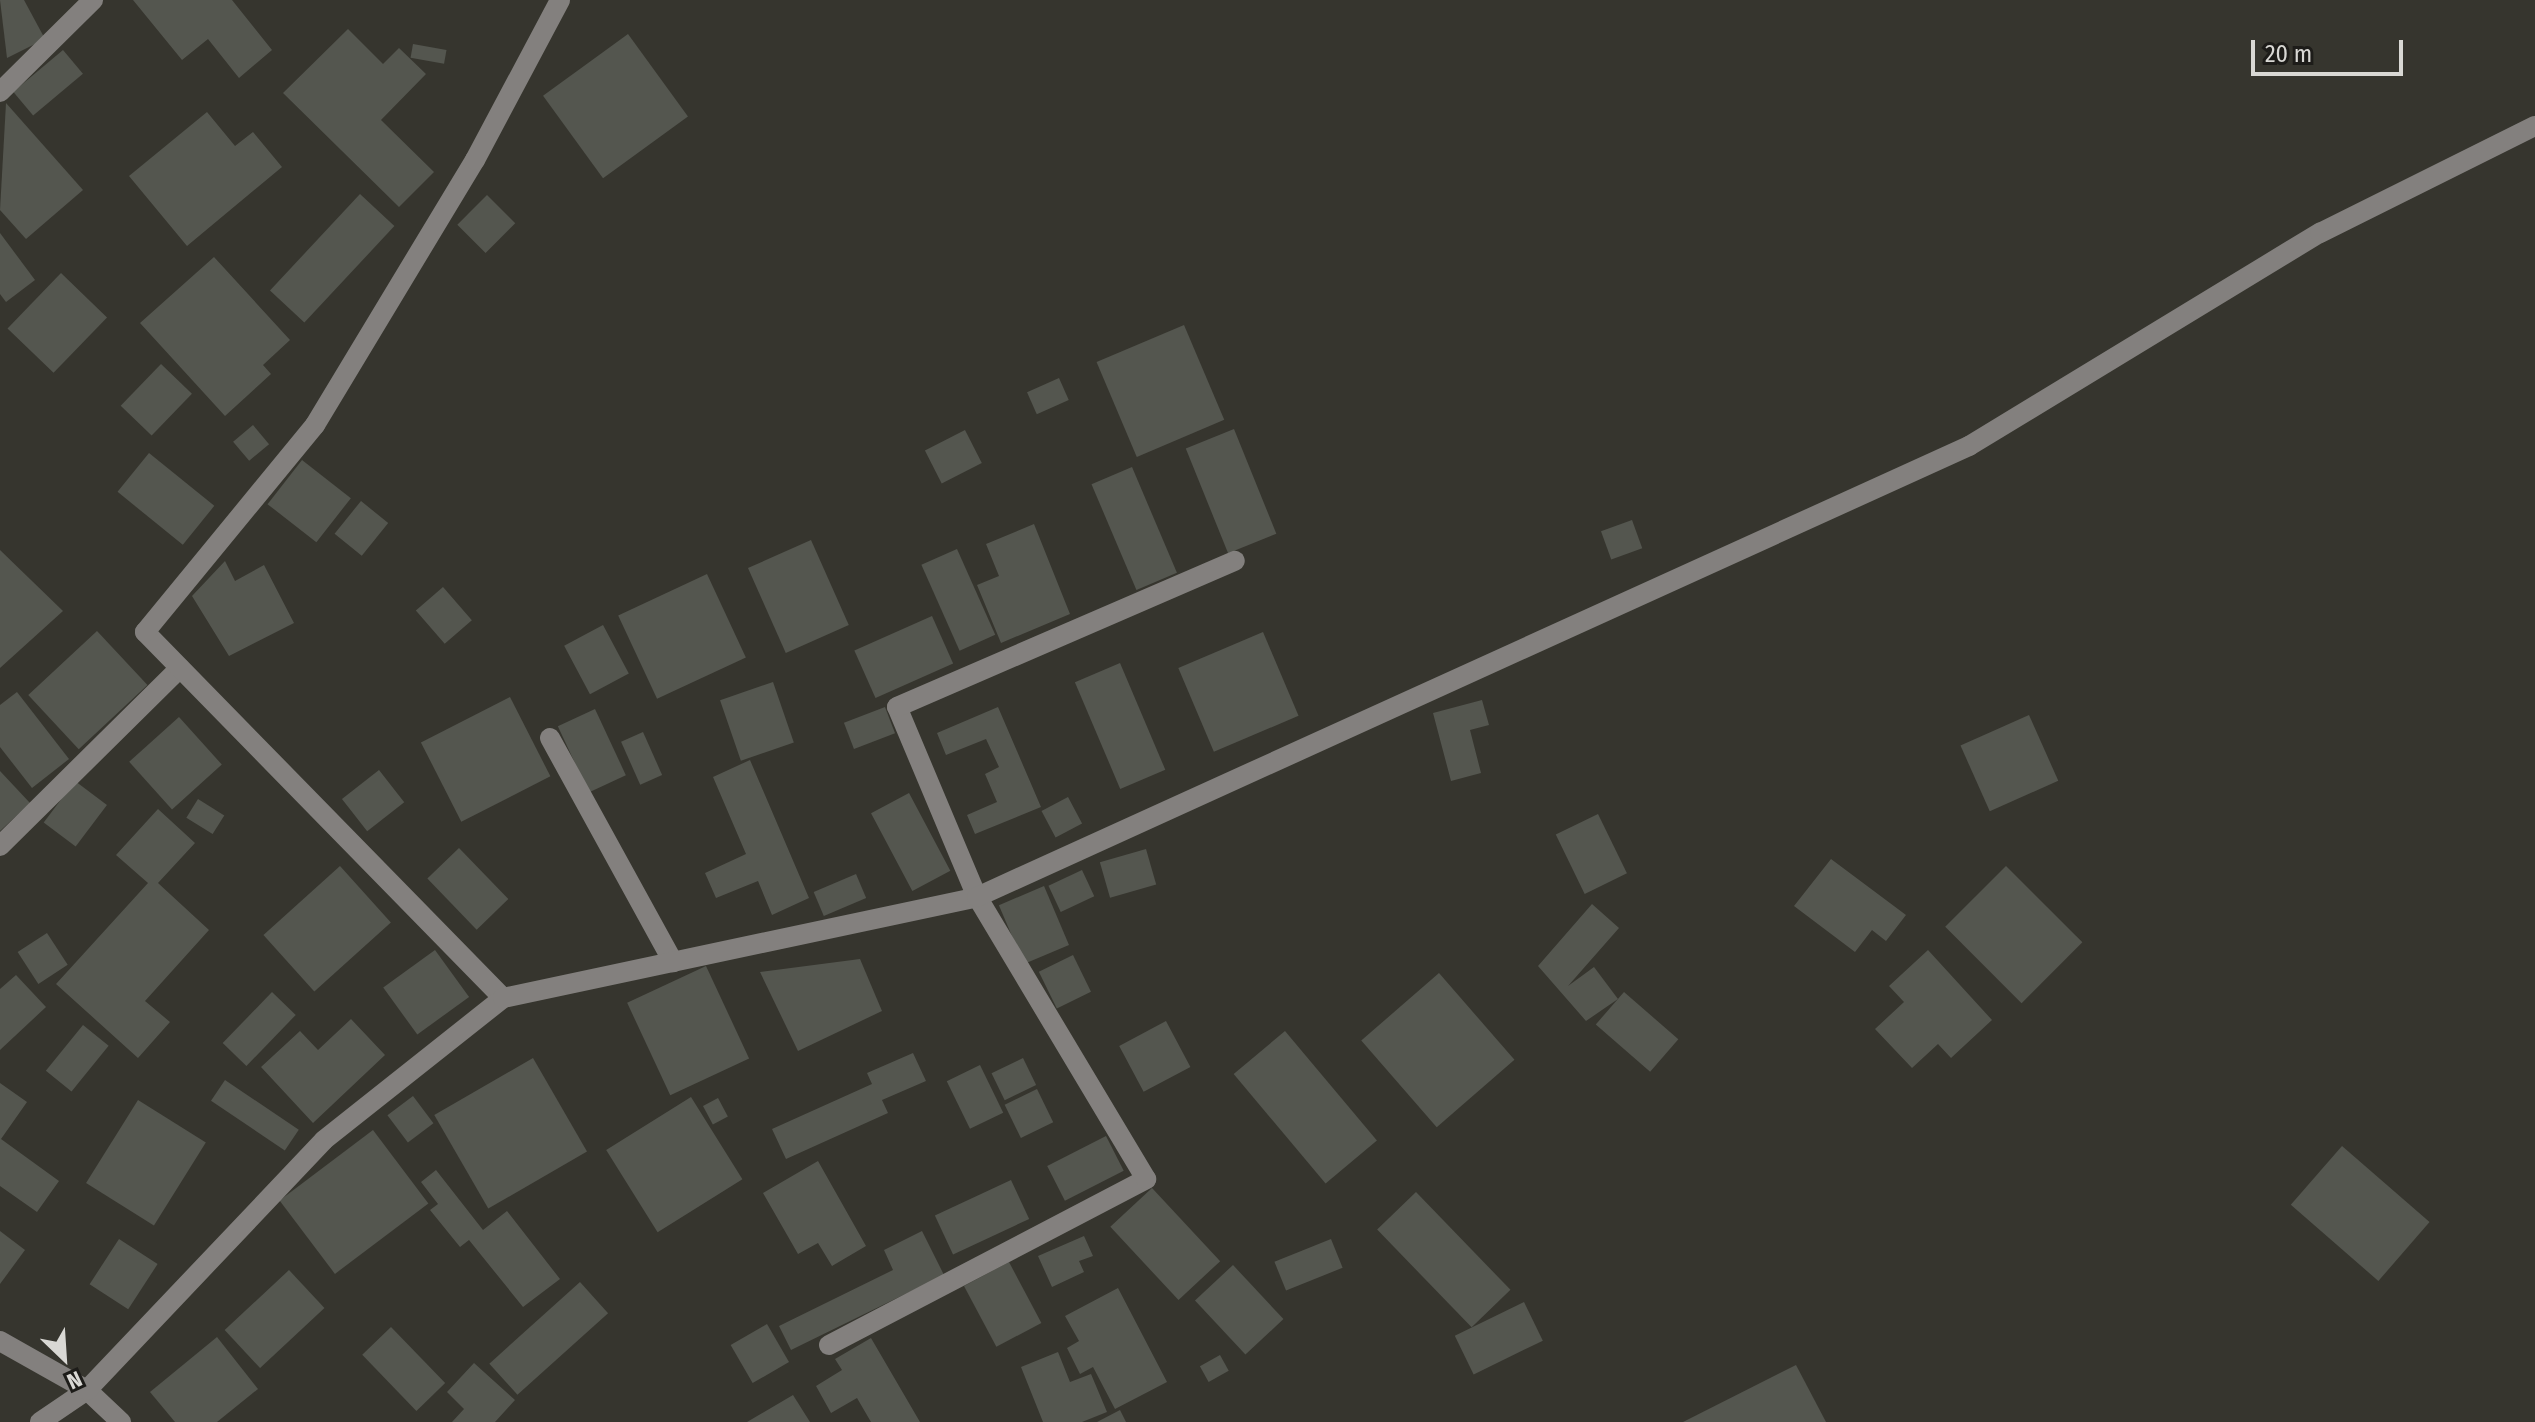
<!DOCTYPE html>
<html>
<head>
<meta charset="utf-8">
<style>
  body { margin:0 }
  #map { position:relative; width:2535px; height:1422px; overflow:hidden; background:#36352e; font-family:"Fira Sans Condensed",sans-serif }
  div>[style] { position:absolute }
  .building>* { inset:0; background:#54564f; transform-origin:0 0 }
  .minor>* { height:20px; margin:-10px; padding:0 10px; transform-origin:10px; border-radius:10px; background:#83807e }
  span { translate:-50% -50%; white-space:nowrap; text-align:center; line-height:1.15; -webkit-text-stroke:6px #1d1c19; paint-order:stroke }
  .north { position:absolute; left:24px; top:1318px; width:80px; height:80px; -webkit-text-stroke:6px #1d1c19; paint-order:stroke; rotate:155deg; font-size:22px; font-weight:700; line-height:32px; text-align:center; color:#d9d8d4 }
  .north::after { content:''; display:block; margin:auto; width:28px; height:36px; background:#d9d8d4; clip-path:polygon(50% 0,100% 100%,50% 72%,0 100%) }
  .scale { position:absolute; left:2251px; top:40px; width:152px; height:36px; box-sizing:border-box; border:4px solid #d9d8d4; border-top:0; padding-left:10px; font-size:24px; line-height:28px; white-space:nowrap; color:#d9d8d4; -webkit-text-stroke:6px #1d1c19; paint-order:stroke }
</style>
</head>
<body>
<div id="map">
  <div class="building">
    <div style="clip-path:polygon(0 0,24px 0,45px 39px,7px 58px)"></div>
    <div style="clip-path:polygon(133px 0,232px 0,272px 50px,239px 78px,208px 39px,182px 60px)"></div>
    <div style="clip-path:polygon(348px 29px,383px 64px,399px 48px,426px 74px,381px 120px,434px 172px,399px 207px,283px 93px)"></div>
    <div style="left:628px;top:34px;width:102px;height:105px;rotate:54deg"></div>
    <div style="left:413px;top:44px;width:34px;height:14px;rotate:10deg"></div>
    <div style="left:63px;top:50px;width:31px;height:65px;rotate:50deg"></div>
    <div style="clip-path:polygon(6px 103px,83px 190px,26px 239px,0 210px)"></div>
    <div style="clip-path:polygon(207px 112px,235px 146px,253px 132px,282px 167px,187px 246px,129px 176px)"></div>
    <div style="left:360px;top:194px;width:47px;height:132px;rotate:43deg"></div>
    <div style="left:487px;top:195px;width:40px;height:42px;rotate:45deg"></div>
    <div style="clip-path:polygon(0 233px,35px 280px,6px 302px,0 294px)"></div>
    <div style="clip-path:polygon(214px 257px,290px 340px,263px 365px,271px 374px,225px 416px,140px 323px)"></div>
    <div style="left:61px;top:273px;width:64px;height:77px;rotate:44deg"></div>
    <div style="left:1184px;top:325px;width:103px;height:95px;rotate:67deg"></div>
    <div style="left:161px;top:364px;width:43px;height:58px;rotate:44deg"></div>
    <div style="left:1059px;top:378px;width:24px;height:35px;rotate:66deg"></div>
    <div style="left:253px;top:425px;width:25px;height:26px;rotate:50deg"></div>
    <div style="left:1234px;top:429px;width:113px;height:52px;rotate:68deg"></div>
    <div style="left:965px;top:430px;width:37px;height:45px;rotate:63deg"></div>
    <div style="left:149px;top:453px;width:84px;height:50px;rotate:39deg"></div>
    <div style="left:302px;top:460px;width:62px;height:56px;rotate:38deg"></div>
    <div style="left:1132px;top:467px;width:115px;height:44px;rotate:67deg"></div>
    <div style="left:361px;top:501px;width:35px;height:42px;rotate:39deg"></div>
    <div style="left:1632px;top:520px;width:30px;height:33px;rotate:70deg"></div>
    <div style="clip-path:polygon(1034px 524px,1070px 614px,1001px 643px,977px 585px,999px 576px,986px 544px)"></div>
    <div style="left:811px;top:540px;width:93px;height:69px;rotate:66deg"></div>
    <div style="left:957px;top:549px;width:94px;height:39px;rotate:66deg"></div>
    <div style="clip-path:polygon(0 550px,63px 611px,0 668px)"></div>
    <div style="clip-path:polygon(225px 561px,235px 581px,264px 565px,294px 623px,229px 656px,192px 596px)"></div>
    <div style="left:707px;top:574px;width:92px;height:98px;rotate:65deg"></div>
    <div style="left:443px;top:587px;width:44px;height:36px;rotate:49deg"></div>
    <div style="left:932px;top:616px;width:52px;height:85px;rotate:66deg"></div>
    <div style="left:603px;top:625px;width:55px;height:44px;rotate:62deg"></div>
    <div style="left:97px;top:631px;width:74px;height:94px;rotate:47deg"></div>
    <div style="left:1263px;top:632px;width:91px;height:92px;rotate:67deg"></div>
    <div style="left:1120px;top:663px;width:116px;height:49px;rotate:67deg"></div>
    <div style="left:773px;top:682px;width:64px;height:56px;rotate:71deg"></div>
    <div style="clip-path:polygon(17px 692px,69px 759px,32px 788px,0 747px,0 705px)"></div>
    <div style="left:510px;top:697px;width:89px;height:100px;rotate:63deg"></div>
    <div style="clip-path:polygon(1482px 700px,1489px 725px,1470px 730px,1481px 773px,1451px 781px,1433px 713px)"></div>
    <div style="left:885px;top:707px;width:28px;height:44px;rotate:69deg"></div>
    <div style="clip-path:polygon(998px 707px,1041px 807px,975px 834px,967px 815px,997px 802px,985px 774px,999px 767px,986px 739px,946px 755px,937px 733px)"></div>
    <div style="left:595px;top:709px;width:73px;height:41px;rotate:65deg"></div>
    <div style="left:2029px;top:715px;width:72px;height:75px;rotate:66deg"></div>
    <div style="left:179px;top:717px;width:64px;height:67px;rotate:48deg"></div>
    <div style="left:643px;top:732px;width:47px;height:24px;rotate:66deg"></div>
    <div style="clip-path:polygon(750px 760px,809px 898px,772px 915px,758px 881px,716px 898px,705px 873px,746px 854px,713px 777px)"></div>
    <div style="left:379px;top:770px;width:41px;height:47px;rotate:52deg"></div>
    <div style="clip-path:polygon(0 771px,30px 803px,0 831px)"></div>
    <div style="left:75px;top:781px;width:40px;height:52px;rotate:37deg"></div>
    <div style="left:909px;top:793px;width:88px;height:43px;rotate:62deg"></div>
    <div style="left:1068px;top:797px;width:30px;height:30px;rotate:62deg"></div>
    <div style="left:198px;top:799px;width:31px;height:22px;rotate:32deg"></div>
    <div style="clip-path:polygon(158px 809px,195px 843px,158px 883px,209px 930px,145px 1001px,170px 1022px,138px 1058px,56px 984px,148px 883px,116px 855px)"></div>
    <div style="left:1598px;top:814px;width:66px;height:47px;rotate:64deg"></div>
    <div style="left:459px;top:848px;width:71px;height:44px;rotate:46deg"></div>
    <div style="left:1146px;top:849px;width:37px;height:48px;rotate:74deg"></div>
    <div style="clip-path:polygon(1831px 859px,1906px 915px,1886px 941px,1872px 930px,1855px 952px,1794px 906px)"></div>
    <div style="left:340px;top:866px;width:76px;height:103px;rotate:48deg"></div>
    <div style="left:2006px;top:866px;width:108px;height:86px;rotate:45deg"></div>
    <div style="left:1082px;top:870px;width:29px;height:37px;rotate:65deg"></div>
    <div style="left:856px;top:874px;width:26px;height:46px;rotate:67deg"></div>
    <div style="left:1044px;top:886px;width:64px;height:49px;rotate:67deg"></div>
    <div style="clip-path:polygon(1592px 904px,1619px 928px,1568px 986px,1594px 967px,1618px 999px,1586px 1021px,1538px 966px)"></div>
    <div style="left:47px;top:933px;width:38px;height:35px;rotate:57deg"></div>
    <div style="left:435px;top:950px;width:58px;height:64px;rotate:54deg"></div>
    <div style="clip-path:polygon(1928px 950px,1992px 1020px,1951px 1058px,1938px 1044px,1912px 1068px,1875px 1029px,1904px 1002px,1889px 986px)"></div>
    <div style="left:1073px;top:955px;width:41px;height:38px;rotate:64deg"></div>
    <div style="clip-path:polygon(860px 959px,882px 1011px,798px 1051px,760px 972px)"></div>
    <div style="left:706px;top:966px;width:102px;height:87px;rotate:65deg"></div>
    <div style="left:1439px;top:973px;width:115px;height:103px;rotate:49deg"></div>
    <div style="clip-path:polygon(16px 975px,46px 1007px,0 1050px,0 989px)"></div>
    <div style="left:272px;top:992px;width:33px;height:71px;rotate:44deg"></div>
    <div style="left:1624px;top:992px;width:72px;height:43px;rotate:41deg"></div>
    <div style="clip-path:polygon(351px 1019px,385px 1055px,313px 1123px,261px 1067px,300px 1031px,318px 1050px)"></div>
    <div style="left:1166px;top:1021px;width:52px;height:53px;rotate:62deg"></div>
    <div style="left:83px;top:1025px;width:33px;height:59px;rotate:39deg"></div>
    <div style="left:1285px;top:1031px;width:143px;height:67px;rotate:50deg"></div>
    <div style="clip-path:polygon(913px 1053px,926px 1081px,882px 1100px,888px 1113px,786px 1159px,772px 1129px,872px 1084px,867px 1073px)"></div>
    <div style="left:533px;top:1058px;width:108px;height:114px;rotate:60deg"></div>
    <div style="left:1023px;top:1058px;width:30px;height:35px;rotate:64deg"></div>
    <div style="left:980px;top:1065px;width:53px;height:37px;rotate:64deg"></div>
    <div style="left:225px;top:1080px;width:89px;height:25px;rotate:34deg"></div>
    <div style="clip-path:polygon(0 1083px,27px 1102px,1px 1139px,59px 1181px,37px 1212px,0 1186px)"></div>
    <div style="left:1037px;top:1089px;width:37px;height:36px;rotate:64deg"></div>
    <div style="left:413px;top:1096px;width:34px;height:32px;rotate:53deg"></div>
    <div style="left:691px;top:1097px;width:97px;height:100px;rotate:58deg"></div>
    <div style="left:718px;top:1098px;width:21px;height:17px;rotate:62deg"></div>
    <div style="left:138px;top:1100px;width:80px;height:98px;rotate:32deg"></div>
    <div style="left:373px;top:1130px;width:92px;height:117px;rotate:53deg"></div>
    <div style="left:1106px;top:1136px;width:39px;height:66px;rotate:63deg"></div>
    <div style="left:2342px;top:1146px;width:116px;height:78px;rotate:41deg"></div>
    <div style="clip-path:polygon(818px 1161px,866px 1246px,832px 1266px,818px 1243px,798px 1254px,763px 1193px)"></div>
    <div style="clip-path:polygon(436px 1170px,483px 1230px,507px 1211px,560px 1279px,523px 1307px,469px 1240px,460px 1247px,430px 1210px,438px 1204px,421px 1182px)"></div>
    <div style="left:1011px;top:1180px;width:43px;height:84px;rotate:65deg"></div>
    <div style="left:1152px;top:1188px;width:100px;height:57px;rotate:47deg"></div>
    <div style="left:1416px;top:1192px;width:136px;height:54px;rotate:46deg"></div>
    <div style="clip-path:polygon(0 1231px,25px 1250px,0 1284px)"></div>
    <div style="clip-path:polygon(922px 1231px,944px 1275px,791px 1350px,779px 1326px,893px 1270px,884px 1250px)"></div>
    <div style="clip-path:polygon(1084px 1236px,1093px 1256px,1079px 1261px,1084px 1272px,1052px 1287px,1038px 1256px)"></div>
    <div style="left:119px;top:1239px;width:46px;height:54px;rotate:33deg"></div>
    <div style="left:1331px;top:1239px;width:31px;height:61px;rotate:68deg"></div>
    <div style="left:1009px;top:1262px;width:69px;height:51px;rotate:62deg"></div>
    <div style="left:1233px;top:1265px;width:74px;height:52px;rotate:47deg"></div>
    <div style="left:289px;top:1270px;width:52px;height:88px;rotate:47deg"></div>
    <div style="left:580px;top:1282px;width:42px;height:122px;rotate:48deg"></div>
    <div style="clip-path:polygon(1118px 1288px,1167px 1382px,1115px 1409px,1093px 1367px,1080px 1374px,1067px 1348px,1079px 1341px,1065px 1316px)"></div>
    <div style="left:1524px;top:1302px;width:43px;height:77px;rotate:64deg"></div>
    <div style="left:767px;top:1324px;width:44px;height:42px;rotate:60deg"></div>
    <div style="left:391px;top:1327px;width:78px;height:40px;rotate:46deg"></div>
    <div style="clip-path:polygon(217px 1337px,258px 1389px,217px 1422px,175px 1422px,150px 1392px)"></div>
    <div style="clip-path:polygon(871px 1338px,920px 1422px,871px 1422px,857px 1398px,831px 1413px,816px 1386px,842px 1370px,835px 1359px)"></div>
    <div style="clip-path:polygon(1058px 1352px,1070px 1382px,1091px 1374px,1107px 1412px,1082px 1422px,1043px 1422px,1021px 1367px)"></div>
    <div style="left:1220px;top:1355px;width:18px;height:23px;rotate:61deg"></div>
    <div style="clip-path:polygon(474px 1363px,515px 1400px,495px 1422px,452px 1422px,464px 1409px,447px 1392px)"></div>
    <div style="clip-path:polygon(1796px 1365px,1826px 1422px,1683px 1422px)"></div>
    <div style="clip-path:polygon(793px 1395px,810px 1422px,747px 1422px)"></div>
    <div style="clip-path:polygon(1120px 1410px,1126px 1422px,1097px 1422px)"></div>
  </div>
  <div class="minor">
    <div style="left:0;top:92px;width:131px;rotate:-44.7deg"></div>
    <div style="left:550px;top:738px;width:256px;rotate:61.2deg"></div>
    <div style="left:0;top:846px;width:253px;rotate:-44.7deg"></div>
    <div style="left:503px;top:998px;width:512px;rotate:-134.37deg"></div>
    <div style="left:145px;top:632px;width:268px;rotate:-50.6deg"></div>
    <div style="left:315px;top:425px;width:310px;rotate:-58.9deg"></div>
    <div style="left:475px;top:160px;width:181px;rotate:-62deg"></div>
    <div style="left:0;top:1341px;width:100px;rotate:29.4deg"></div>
    <div style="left:87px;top:1390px;width:47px;rotate:43.3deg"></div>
    <div style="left:829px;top:1345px;width:358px;rotate:-27.6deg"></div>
    <div style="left:1146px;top:1179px;width:329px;rotate:-120.9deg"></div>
    <div style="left:977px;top:897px;width:206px;rotate:-112.8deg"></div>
    <div style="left:897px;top:707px;width:368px;rotate:-23.4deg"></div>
    <div style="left:40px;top:1422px;width:57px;rotate:-34.2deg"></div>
    <div style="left:87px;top:1390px;width:344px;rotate:-46.5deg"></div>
    <div style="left:324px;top:1140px;width:228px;rotate:-38.4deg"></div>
    <div style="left:503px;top:998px;width:485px;rotate:-12deg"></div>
    <div style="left:977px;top:897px;width:1090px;rotate:-24.45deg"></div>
    <div style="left:1969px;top:446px;width:411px;rotate:-31.3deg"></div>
    <div style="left:2320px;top:233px;width:240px;rotate:-26.5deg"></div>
  </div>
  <div class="north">N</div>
  <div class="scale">20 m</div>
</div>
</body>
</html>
